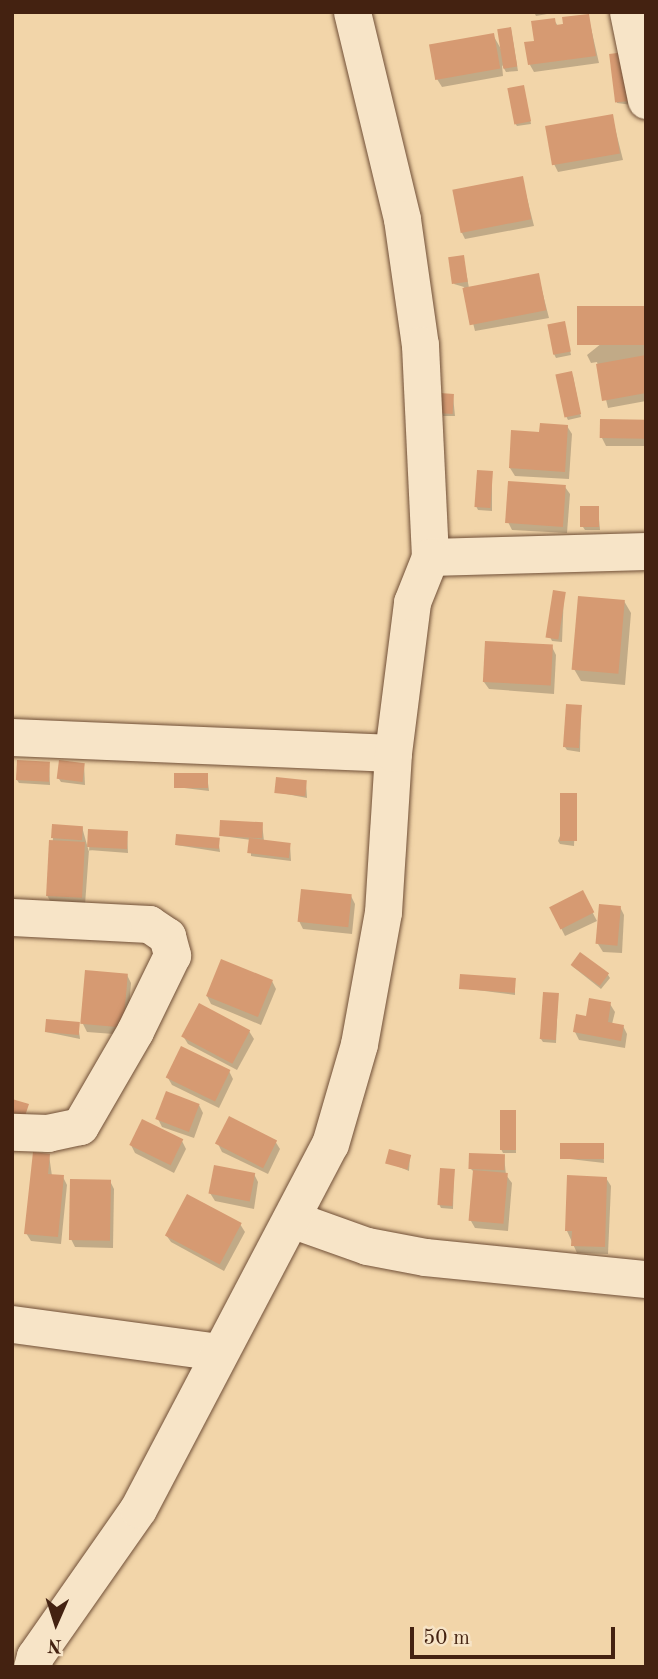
<!DOCTYPE html>
<html>
<head>
<meta charset="utf-8">
<style>
  body { margin:0 }
  #map { position:relative; width:658px; height:1679px; overflow:hidden; background:#f2d5a9; font-family:"Old Standard TT",serif }
  div>[style] { position:absolute }
  .shadow>* { inset:0; background:#0003 }
  .building>* { inset:0; background:#d69a72; transform-origin:0 0 }
  .roads { filter:drop-shadow(0 0 2px #704f37) drop-shadow(0 0 2px #704f37) }
  .minor>* { height:37px; margin:-18.5px; padding:0 18.5px; transform-origin:18.5px; border-radius:18.5px; background:#f7e4c7 }
  span { translate:-50% -50%; white-space:nowrap; text-align:center; line-height:1.15; -webkit-text-stroke:5px #f7e4c7; paint-order:stroke }
  .frame { position:absolute; inset:0; border:14px solid #421; pointer-events:none }
  .north { position:absolute; left:21px; top:1588px; width:70px; height:70px; -webkit-text-stroke:5px #f7e4c7; paint-order:stroke; rotate:183deg; font-size:19px; font-weight:700; line-height:28px; text-align:center; color:#421 }
  .north::after { content:''; display:block; margin:auto; width:24px; height:32px; background:#421; clip-path:polygon(50% 0,100% 100%,50% 72%,0 100%) }
  .scale { position:absolute; left:410px; top:1627px; width:205px; height:32px; box-sizing:border-box; border:4px solid #421; border-top:0; padding-left:9px; font-size:21px; line-height:24px; white-space:nowrap; color:#421; -webkit-text-stroke:5px #f7e4c7; paint-order:stroke }
</style>
</head>
<body>
<div id="map">
  <div class="shadow">
    <div style="clip-path:polygon(534px 12px,558px 12px,536px 16px)"></div>
    <div style="clip-path:polygon(588px 15px,599px 63px,534px 72px,530px 65px,536px 42px,554px 20px,558px 26px)"></div>
    <div style="clip-path:polygon(511px 29px,518px 71px,506px 72px,502px 65px,503px 76px,442px 87px,437px 79px,493px 35px,501px 49px)"></div>
    <div style="clip-path:polygon(611px 56px,632px 105px,617px 103px)"></div>
    <div style="clip-path:polygon(523px 87px,531px 124px,517px 126px,515px 123px)"></div>
    <div style="clip-path:polygon(612px 116px,623px 160px,558px 172px,554px 164px)"></div>
    <div style="clip-path:polygon(522px 178px,534px 226px,465px 239px,461px 231px)"></div>
    <div style="clip-path:polygon(463px 256px,469px 288px,538px 275px,549px 318px,475px 331px,464px 287px,454px 284px)"></div>
    <div style="clip-path:polygon(646px 308px,646px 401px,608px 408px,597px 362px,591px 363px,587px 355px)"></div>
    <div style="clip-path:polygon(564px 323px,571px 355px,556px 358px,554px 354px)"></div>
    <div style="clip-path:polygon(573px 376px,581px 417px,568px 420px,566px 416px)"></div>
    <div style="clip-path:polygon(453px 396px,455px 416px,443px 416px,441px 412px)"></div>
    <div style="clip-path:polygon(646px 422px,646px 446px,606px 446px,602px 438px)"></div>
    <div style="clip-path:polygon(567px 426px,572px 434px,569px 479px,515px 476px,510px 468px,541px 434px)"></div>
    <div style="clip-path:polygon(492px 473px,492px 511px,478px 510px,476px 506px)"></div>
    <div style="clip-path:polygon(565px 487px,570px 494px,567px 533px,512px 530px,508px 522px)"></div>
    <div style="clip-path:polygon(598px 508px,600px 530px,585px 530px,583px 527px)"></div>
    <div style="clip-path:polygon(564px 593px,562px 642px,552px 641px,550px 637px)"></div>
    <div style="clip-path:polygon(624px 601px,631px 613px,625px 685px,581px 681px,574px 669px)"></div>
    <div style="clip-path:polygon(552px 647px,556px 655px,554px 694px,489px 689px,484px 682px)"></div>
    <div style="clip-path:polygon(581px 707px,580px 752px,567px 750px,565px 747px)"></div>
    <div style="clip-path:polygon(49px 763px,50px 785px,19px 783px,17px 780px)"></div>
    <div style="clip-path:polygon(84px 764px,85px 785px,61px 782px,59px 779px)"></div>
    <div style="clip-path:polygon(207px 775px,209px 791px,176px 787px)"></div>
    <div style="clip-path:polygon(306px 782px,307px 798px,276px 792px)"></div>
    <div style="clip-path:polygon(576px 795px,574px 846px,560px 844px,558px 841px)"></div>
    <div style="clip-path:polygon(262px 823px,264px 841px,290px 845px,291px 861px,251px 856px,251px 840px,222px 836px)"></div>
    <div style="clip-path:polygon(82px 827px,89px 852px,90px 831px,127px 833px,128px 853px,89px 850px,85px 905px,51px 903px,47px 895px,53px 838px)"></div>
    <div style="clip-path:polygon(218px 839px,220px 852px,176px 845px)"></div>
    <div style="clip-path:polygon(351px 896px,355px 904px,352px 934px,303px 929px,299px 921px)"></div>
    <div style="clip-path:polygon(586px 900px,597px 921px,565px 936px,551px 908px)"></div>
    <div style="clip-path:polygon(620px 907px,624px 915px,622px 953px,603px 952px,598px 944px)"></div>
    <div style="clip-path:polygon(572px 966px,608px 975px,610px 978px,601px 989px)"></div>
    <div style="clip-path:polygon(127px 975px,131px 983px,127px 1035px,87px 1032px,83px 1024px)"></div>
    <div style="clip-path:polygon(515px 979px,515px 995px,461px 988px)"></div>
    <div style="clip-path:polygon(272px 981px,276px 989px,261px 1025px,211px 1004px,207px 996px)"></div>
    <div style="clip-path:polygon(558px 995px,556px 1043px,543px 1042px,541px 1039px)"></div>
    <div style="clip-path:polygon(610px 1004px,615px 1012px,612px 1024px,623px 1026px,627px 1034px,625px 1048px,579px 1040px,575px 1032px)"></div>
    <div style="clip-path:polygon(78px 1024px,80px 1039px,46px 1032px)"></div>
    <div style="clip-path:polygon(249px 1031px,254px 1039px,237px 1070px,188px 1044px,183px 1036px)"></div>
    <div style="clip-path:polygon(229px 1071px,233px 1079px,219px 1108px,172px 1085px,168px 1078px)"></div>
    <div style="clip-path:polygon(199px 1105px,203px 1113px,194px 1138px,162px 1127px,158px 1119px)"></div>
    <div style="clip-path:polygon(515px 1111px,516px 1153px,503px 1153px,501px 1149px)"></div>
    <div style="clip-path:polygon(182px 1141px,186px 1149px,174px 1173px,135px 1153px,131px 1145px)"></div>
    <div style="clip-path:polygon(275px 1141px,280px 1149px,268px 1174px,222px 1152px,218px 1144px)"></div>
    <div style="clip-path:polygon(603px 1145px,604px 1163px,561px 1158px)"></div>
    <div style="clip-path:polygon(49px 1155px,52px 1176px,63px 1177px,67px 1185px,61px 1244px,31px 1241px,26px 1233px)"></div>
    <div style="clip-path:polygon(504px 1156px,506px 1175px,512px 1183px,508px 1231px,475px 1228px,471px 1221px,474px 1172px,470px 1168px)"></div>
    <div style="clip-path:polygon(410px 1157px,409px 1171px,387px 1162px)"></div>
    <div style="clip-path:polygon(454px 1171px,453px 1209px,441px 1208px,439px 1204px)"></div>
    <div style="clip-path:polygon(254px 1174px,258px 1182px,254px 1209px,215px 1201px,210px 1193px)"></div>
    <div style="clip-path:polygon(606px 1178px,611px 1186px,608px 1254px,577px 1253px,567px 1231px)"></div>
    <div style="clip-path:polygon(110px 1181px,114px 1189px,113px 1248px,75px 1247px,71px 1239px)"></div>
    <div style="clip-path:polygon(240px 1224px,245px 1232px,224px 1271px,171px 1242px,166px 1235px)"></div>
  </div>
  <div class="building">
    <div style="clip-path:polygon(589px 14px,596px 56px,528px 65px,524px 42px,534px 41px,531px 21px,555px 18px,556px 25px,563px 24px,562px 17px)"></div>
    <div style="left:511px;top:27px;width:40px;height:14px;rotate:81deg"></div>
    <div style="left:494px;top:33px;width:36px;height:66px;rotate:80deg"></div>
    <div style="left:625px;top:52px;width:49px;height:16px;rotate:83deg"></div>
    <div style="left:524px;top:85px;width:37px;height:17px;rotate:79deg"></div>
    <div style="left:613px;top:114px;width:40px;height:69px;rotate:80deg"></div>
    <div style="left:523px;top:176px;width:44px;height:72px;rotate:79deg"></div>
    <div style="left:464px;top:255px;width:27px;height:16px;rotate:82deg"></div>
    <div style="left:539px;top:273px;width:38px;height:78px;rotate:79deg"></div>
    <div style="left:646px;top:306px;width:39px;height:69px;rotate:90deg"></div>
    <div style="left:565px;top:321px;width:31px;height:18px;rotate:79deg"></div>
    <div style="clip-path:polygon(646px 355px,646px 393px,602px 401px,596px 364px)"></div>
    <div style="left:572px;top:371px;width:44px;height:17px;rotate:78deg"></div>
    <div style="left:440px;top:393px;width:14px;height:20px;rotate:4deg"></div>
    <div style="left:600px;top:419px;width:46px;height:19px;rotate:1deg"></div>
    <div style="clip-path:polygon(540px 423px,568px 425px,565px 472px,509px 468px,511px 430px,539px 432px)"></div>
    <div style="left:477px;top:470px;width:16px;height:37px;rotate:4deg"></div>
    <div style="left:508px;top:481px;width:58px;height:42px;rotate:4deg"></div>
    <div style="left:580px;top:506px;width:19px;height:21px"></div>
    <div style="left:553px;top:590px;width:13px;height:48px;rotate:9deg"></div>
    <div style="left:578px;top:596px;width:47px;height:74px;rotate:5deg"></div>
    <div style="left:485px;top:641px;width:68px;height:41px;rotate:3deg"></div>
    <div style="left:566px;top:704px;width:16px;height:43px;rotate:4deg"></div>
    <div style="left:17px;top:760px;width:33px;height:20px;rotate:3deg"></div>
    <div style="left:59px;top:760px;width:26px;height:19px;rotate:7deg"></div>
    <div style="left:174px;top:773px;width:34px;height:15px"></div>
    <div style="left:276px;top:777px;width:31px;height:16px;rotate:6deg"></div>
    <div style="left:560px;top:793px;width:17px;height:48px"></div>
    <div style="left:220px;top:820px;width:43px;height:16px;rotate:3deg"></div>
    <div style="left:52px;top:824px;width:31px;height:14px;rotate:4deg"></div>
    <div style="left:88px;top:829px;width:40px;height:18px;rotate:3deg"></div>
    <div style="left:176px;top:834px;width:44px;height:11px;rotate:5deg"></div>
    <div style="left:249px;top:838px;width:42px;height:15px;rotate:7deg"></div>
    <div style="left:49px;top:840px;width:36px;height:56px;rotate:3deg"></div>
    <div style="left:301px;top:889px;width:51px;height:33px;rotate:6deg"></div>
    <div style="left:583px;top:890px;width:25px;height:38px;rotate:63deg"></div>
    <div style="left:599px;top:904px;width:22px;height:40px;rotate:5deg"></div>
    <div style="left:580px;top:952px;width:36px;height:16px;rotate:36deg"></div>
    <div style="left:221px;top:959px;width:56px;height:40px;rotate:22deg"></div>
    <div style="left:85px;top:970px;width:43px;height:54px;rotate:5deg"></div>
    <div style="left:460px;top:974px;width:56px;height:15px;rotate:4deg"></div>
    <div style="left:543px;top:992px;width:16px;height:47px;rotate:4deg"></div>
    <div style="clip-path:polygon(589px 998px,611px 1002px,608px 1022px,624px 1025px,621px 1041px,573px 1032px,576px 1014px,586px 1016px)"></div>
    <div style="left:199px;top:1003px;width:58px;height:38px;rotate:28deg"></div>
    <div style="left:46px;top:1019px;width:34px;height:13px;rotate:5deg"></div>
    <div style="left:181px;top:1046px;width:55px;height:35px;rotate:26deg"></div>
    <div style="left:166px;top:1091px;width:36px;height:30px;rotate:21deg"></div>
    <div style="clip-path:polygon(12px 1099px,29px 1104px,23px 1122px,12px 1119px)"></div>
    <div style="left:500px;top:1110px;width:16px;height:40px"></div>
    <div style="left:229px;top:1116px;width:54px;height:31px;rotate:27deg"></div>
    <div style="left:142px;top:1119px;width:46px;height:29px;rotate:26deg"></div>
    <div style="left:560px;top:1143px;width:44px;height:16px"></div>
    <div style="left:389px;top:1149px;width:23px;height:15px;rotate:15deg"></div>
    <div style="clip-path:polygon(33px 1152px,50px 1154px,48px 1174px,64px 1175px,58px 1237px,24px 1234px)"></div>
    <div style="left:469px;top:1153px;width:36px;height:16px;rotate:2deg"></div>
    <div style="left:214px;top:1165px;width:42px;height:29px;rotate:11deg"></div>
    <div style="left:440px;top:1168px;width:15px;height:37px;rotate:4deg"></div>
    <div style="left:473px;top:1170px;width:35px;height:51px;rotate:5deg"></div>
    <div style="clip-path:polygon(567px 1175px,607px 1177px,605px 1247px,571px 1246px,572px 1231px,565px 1231px)"></div>
    <div style="left:70px;top:1179px;width:41px;height:61px;rotate:1deg"></div>
    <div style="left:187px;top:1194px;width:62px;height:47px;rotate:28deg"></div>
  </div>
  <div class="roads">
    <div class="minor">
      <div style="left:352px;top:12px;width:213px;rotate:76.4deg"></div>
      <div style="left:402px;top:219px;width:127px;rotate:81.9deg"></div>
      <div style="left:420px;top:345px;width:212px;rotate:87.3deg"></div>
      <div style="left:430px;top:557px;width:216px;rotate:-1.6deg"></div>
      <div style="left:628px;top:12px;width:90px;rotate:78.4deg"></div>
      <div style="left:12px;top:737px;width:381px;rotate:2.4deg"></div>
      <div style="left:12px;top:917px;width:137px;rotate:2.9deg"></div>
      <div style="left:149px;top:924px;width:22px;rotate:34deg"></div>
      <div style="left:167px;top:936px;width:20px;rotate:75deg"></div>
      <div style="left:172px;top:955px;width:85px;rotate:116deg"></div>
      <div style="left:135px;top:1031px;width:110px;rotate:120.1deg"></div>
      <div style="left:80px;top:1126px;width:33px;rotate:168deg"></div>
      <div style="left:48px;top:1133px;width:36px;rotate:-178deg"></div>
      <div style="left:294px;top:1220px;width:77px;rotate:19.6deg"></div>
      <div style="left:367px;top:1246px;width:59px;rotate:10.7deg"></div>
      <div style="left:425px;top:1257px;width:222px;rotate:5.7deg"></div>
      <div style="left:12px;top:1324px;width:209px;rotate:7.7deg"></div>
      <div style="left:32px;top:1667px;width:11px;rotate:-75deg"></div>
      <div style="left:35px;top:1656px;width:179px;rotate:-55deg"></div>
      <div style="left:138px;top:1509px;width:412px;rotate:-62.3deg"></div>
      <div style="left:330px;top:1144px;width:104px;rotate:-73.8deg"></div>
      <div style="left:359px;top:1044px;width:134px;rotate:-79.7deg"></div>
      <div style="left:383px;top:912px;width:159px;rotate:-86.4deg"></div>
      <div style="left:393px;top:753px;width:152px;rotate:-82.8deg"></div>
      <div style="left:412px;top:602px;width:48px;rotate:-68.2deg"></div>
    </div>
  </div>
  <div class="frame"></div>
  <div class="north">N</div>
  <div class="scale">50 m</div>
</div>
</body>
</html>
